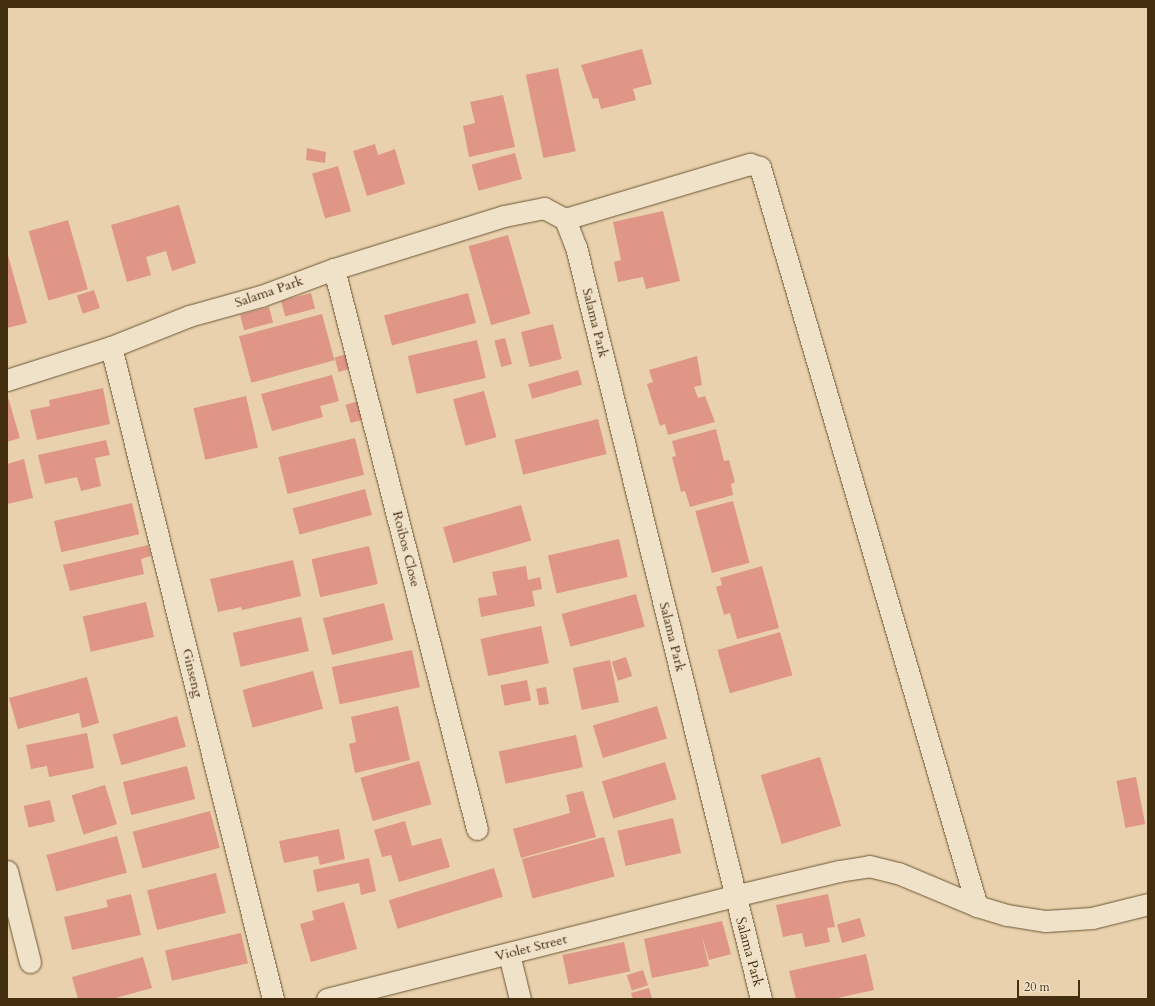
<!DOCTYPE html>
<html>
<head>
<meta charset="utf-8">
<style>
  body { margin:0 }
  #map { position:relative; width:1155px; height:1006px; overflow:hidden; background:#e8d1ac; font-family:Cardo,serif }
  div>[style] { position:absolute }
  .building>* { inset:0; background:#df9686; transform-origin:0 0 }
  .roads { filter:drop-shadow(0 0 1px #6c5736) drop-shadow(0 0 1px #6c5736) }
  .minor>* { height:21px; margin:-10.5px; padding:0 10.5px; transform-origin:10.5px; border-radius:10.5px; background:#f0e1c9 }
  span { translate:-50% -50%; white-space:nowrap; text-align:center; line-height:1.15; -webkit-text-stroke:4px #f0e1c9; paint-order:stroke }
  .street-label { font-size:14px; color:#432e0f }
  .frame { position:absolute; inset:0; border:8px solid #432e0f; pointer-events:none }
  .scale { position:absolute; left:1017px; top:980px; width:63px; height:18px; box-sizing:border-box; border:2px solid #432e0f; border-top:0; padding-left:5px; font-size:12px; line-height:14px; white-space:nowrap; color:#432e0f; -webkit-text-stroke:3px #f0e1c9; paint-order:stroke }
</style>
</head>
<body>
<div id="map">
  <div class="building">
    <div style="clip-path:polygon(642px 49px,652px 84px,633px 89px,636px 100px,601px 109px,598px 98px,593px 99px,581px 65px)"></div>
    <div style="left:558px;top:68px;width:85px;height:33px;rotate:78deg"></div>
    <div style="clip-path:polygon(503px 95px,515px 147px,469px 157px,463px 126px,475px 123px,470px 102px)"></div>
    <div style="clip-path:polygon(375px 144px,378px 155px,395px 149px,405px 184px,367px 196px,353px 151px)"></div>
    <div style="clip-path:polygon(307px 148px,326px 152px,325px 163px,306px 160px)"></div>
    <div style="left:515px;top:153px;width:27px;height:45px;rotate:75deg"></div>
    <div style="left:338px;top:166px;width:47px;height:27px;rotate:74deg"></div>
    <div style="clip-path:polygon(179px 205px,196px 263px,172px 271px,166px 251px,146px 257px,151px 275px,127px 282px,111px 225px)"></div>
    <div style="clip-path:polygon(663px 211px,680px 281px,646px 289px,643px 277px,618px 282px,614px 262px,621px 260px,613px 222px)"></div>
    <div style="left:68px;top:220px;width:72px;height:41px;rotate:74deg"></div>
    <div style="left:508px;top:235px;width:82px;height:41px;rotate:74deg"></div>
    <div style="clip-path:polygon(7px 252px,27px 323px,7px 328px)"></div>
    <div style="left:94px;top:290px;width:19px;height:18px;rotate:72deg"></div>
    <div style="left:311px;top:293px;width:16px;height:31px;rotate:75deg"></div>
    <div style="left:468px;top:293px;width:31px;height:87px;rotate:75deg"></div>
    <div style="left:269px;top:307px;width:16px;height:30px;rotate:75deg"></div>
    <div style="left:322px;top:314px;width:48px;height:86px;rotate:75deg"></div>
    <div style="left:553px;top:324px;width:36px;height:33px;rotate:76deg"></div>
    <div style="left:505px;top:338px;width:27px;height:11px;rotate:75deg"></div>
    <div style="left:477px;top:340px;width:39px;height:71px;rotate:77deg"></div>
    <div style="left:347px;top:354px;width:15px;height:13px;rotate:74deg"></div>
    <div style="clip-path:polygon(697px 356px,702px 385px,694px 387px,698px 398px,705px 396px,715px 422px,668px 435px,665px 424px,660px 426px,647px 384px,653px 382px,649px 370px)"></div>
    <div style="left:578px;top:370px;width:15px;height:52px;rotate:74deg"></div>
    <div style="clip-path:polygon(332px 375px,339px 401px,320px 406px,323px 417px,272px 431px,261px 394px)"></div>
    <div style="clip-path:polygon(103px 388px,110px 424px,37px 440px,30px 410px,50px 406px,49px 400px)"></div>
    <div style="left:484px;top:391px;width:48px;height:32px;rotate:75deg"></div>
    <div style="clip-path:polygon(7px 394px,20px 438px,7px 442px)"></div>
    <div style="left:246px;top:396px;width:53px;height:54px;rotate:77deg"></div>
    <div style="left:359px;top:401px;width:19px;height:14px;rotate:74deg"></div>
    <div style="left:598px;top:419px;width:36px;height:86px;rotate:76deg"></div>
    <div style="clip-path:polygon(716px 429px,724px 461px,729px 460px,735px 482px,731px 484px,733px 495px,690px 507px,685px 491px,681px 492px,672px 457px,676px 456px,672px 441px)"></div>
    <div style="left:355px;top:438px;width:38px;height:79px;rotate:76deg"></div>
    <div style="clip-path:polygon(106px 440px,110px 455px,95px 458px,101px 486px,81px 491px,77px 477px,45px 484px,38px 455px)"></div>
    <div style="clip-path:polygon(24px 459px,33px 498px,7px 504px,7px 464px)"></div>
    <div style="left:365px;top:489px;width:27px;height:75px;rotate:75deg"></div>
    <div style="left:733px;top:501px;width:64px;height:39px;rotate:75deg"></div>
    <div style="left:132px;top:503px;width:32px;height:80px;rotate:77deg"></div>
    <div style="left:521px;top:505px;width:37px;height:81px;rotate:74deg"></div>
    <div style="left:619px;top:539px;width:39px;height:73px;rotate:77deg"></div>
    <div style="clip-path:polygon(148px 545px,151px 556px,141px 559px,144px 574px,70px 591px,63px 565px)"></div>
    <div style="left:369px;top:546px;width:39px;height:59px;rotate:77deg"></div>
    <div style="clip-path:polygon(293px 560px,301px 596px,242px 610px,241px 607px,218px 612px,210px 579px)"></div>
    <div style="clip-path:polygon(526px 566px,528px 580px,540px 577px,542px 589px,532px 591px,535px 606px,481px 617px,478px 598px,497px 595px,492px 572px)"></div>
    <div style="clip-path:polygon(762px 566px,779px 628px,737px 639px,730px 613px,724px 615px,716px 587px,722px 585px,720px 578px)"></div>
    <div style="left:636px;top:594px;width:34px;height:77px;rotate:75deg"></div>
    <div style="left:146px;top:602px;width:36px;height:65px;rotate:77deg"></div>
    <div style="left:384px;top:603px;width:38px;height:63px;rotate:76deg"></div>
    <div style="left:301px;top:617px;width:35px;height:70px;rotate:77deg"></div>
    <div style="left:541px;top:626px;width:38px;height:62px;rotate:78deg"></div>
    <div style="left:780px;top:632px;width:45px;height:65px;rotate:74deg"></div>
    <div style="left:412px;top:650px;width:38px;height:82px;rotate:78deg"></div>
    <div style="left:626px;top:657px;width:20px;height:15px;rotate:72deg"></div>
    <div style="left:610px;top:660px;width:43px;height:38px;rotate:78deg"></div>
    <div style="left:313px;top:671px;width:39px;height:73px;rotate:75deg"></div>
    <div style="clip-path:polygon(87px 677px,99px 723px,82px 728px,79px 713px,18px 729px,9px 698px)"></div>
    <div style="left:527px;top:680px;width:21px;height:27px;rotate:79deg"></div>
    <div style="left:546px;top:687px;width:17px;height:10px;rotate:80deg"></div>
    <div style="clip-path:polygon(398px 706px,410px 760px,355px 773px,349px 744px,356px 742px,351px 717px)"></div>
    <div style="left:657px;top:706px;width:34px;height:67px;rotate:73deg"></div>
    <div style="left:177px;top:716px;width:32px;height:67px;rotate:74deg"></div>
    <div style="clip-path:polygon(87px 733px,94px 768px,49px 777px,47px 766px,31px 769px,26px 745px)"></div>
    <div style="left:576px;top:735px;width:33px;height:79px;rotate:78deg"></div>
    <div style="left:820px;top:757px;width:72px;height:62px;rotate:73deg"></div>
    <div style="left:419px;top:761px;width:45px;height:61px;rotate:74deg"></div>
    <div style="left:665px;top:762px;width:39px;height:66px;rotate:73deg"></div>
    <div style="left:187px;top:766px;width:34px;height:66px;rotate:76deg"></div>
    <div style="left:1136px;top:777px;width:48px;height:20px;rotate:79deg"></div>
    <div style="left:105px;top:785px;width:41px;height:35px;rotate:73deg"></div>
    <div style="clip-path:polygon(583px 791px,596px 837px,521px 858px,513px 829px,570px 813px,566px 795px)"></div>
    <div style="left:50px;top:800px;width:22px;height:27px;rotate:77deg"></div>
    <div style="left:210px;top:811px;width:38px;height:80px;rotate:75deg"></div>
    <div style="left:673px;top:818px;width:36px;height:57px;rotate:77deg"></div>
    <div style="clip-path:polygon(405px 821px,412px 846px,441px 838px,450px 867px,399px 882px,391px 855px,382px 857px,374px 830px)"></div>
    <div style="clip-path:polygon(339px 829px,345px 859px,320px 865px,318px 856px,284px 863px,279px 841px)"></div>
    <div style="left:117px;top:836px;width:38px;height:73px;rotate:75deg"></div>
    <div style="left:604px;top:837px;width:41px;height:85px;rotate:75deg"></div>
    <div style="clip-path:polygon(369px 858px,376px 891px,361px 895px,359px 883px,317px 892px,313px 870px)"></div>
    <div style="left:494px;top:868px;width:30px;height:110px;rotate:73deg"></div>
    <div style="left:216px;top:873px;width:41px;height:71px;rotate:76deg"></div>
    <div style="clip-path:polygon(131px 894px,141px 935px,72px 950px,64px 917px,108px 907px,106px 900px)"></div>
    <div style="clip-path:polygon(828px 894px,835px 927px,827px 928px,830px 942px,805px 947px,802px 933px,783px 937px,776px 905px)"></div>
    <div style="clip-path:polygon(344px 902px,357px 949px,311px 962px,300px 924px,314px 920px,312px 911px)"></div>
    <div style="left:860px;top:918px;width:19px;height:24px;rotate:74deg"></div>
    <div style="clip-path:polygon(722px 921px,731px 954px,709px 960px,701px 933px,709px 966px,652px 978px,644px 939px)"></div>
    <div style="left:241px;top:933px;width:31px;height:78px;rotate:77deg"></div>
    <div style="left:624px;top:942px;width:30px;height:63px;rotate:78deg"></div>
    <div style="clip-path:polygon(866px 954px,874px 990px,833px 999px,796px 999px,789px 971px)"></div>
    <div style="clip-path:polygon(143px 957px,152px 988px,112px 999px,78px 999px,72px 977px)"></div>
    <div style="left:643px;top:970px;width:16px;height:17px;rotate:72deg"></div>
    <div style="clip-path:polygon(649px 988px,652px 999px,633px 999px,631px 993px)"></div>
  </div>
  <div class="roads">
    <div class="minor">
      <div style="left:565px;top:219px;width:193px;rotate:-16.6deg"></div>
      <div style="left:750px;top:164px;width:10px;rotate:17deg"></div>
      <div style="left:760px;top:167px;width:770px;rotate:73.64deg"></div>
      <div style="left:334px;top:269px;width:578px;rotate:75.68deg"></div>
      <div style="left:111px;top:347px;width:672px;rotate:76.05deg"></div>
      <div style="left:7px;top:380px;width:109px;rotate:-17.6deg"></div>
      <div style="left:111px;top:347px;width:84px;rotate:-21.7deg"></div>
      <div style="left:189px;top:316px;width:75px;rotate:-15.5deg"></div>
      <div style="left:261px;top:296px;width:78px;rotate:-20.3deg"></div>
      <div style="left:334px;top:269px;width:178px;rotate:-17.3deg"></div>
      <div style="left:504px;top:216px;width:41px;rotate:-11.3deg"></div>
      <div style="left:544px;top:208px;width:24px;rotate:28deg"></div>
      <div style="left:565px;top:219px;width:30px;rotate:69deg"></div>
      <div style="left:576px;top:247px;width:774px;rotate:76.18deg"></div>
      <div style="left:7px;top:871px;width:94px;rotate:75.8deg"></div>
      <div style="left:509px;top:954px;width:46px;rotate:76.3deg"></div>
      <div style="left:327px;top:999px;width:420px;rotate:-14.2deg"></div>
      <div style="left:734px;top:896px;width:108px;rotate:-13.4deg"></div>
      <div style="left:839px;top:871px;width:30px;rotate:-9deg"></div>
      <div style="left:869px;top:866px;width:30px;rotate:14deg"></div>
      <div style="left:898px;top:873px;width:86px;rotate:22.7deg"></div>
      <div style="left:977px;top:906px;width:31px;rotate:17deg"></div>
      <div style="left:1007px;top:915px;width:39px;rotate:9deg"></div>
      <div style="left:1046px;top:921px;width:46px;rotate:-3.7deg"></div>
      <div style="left:1092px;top:918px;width:58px;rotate:-14deg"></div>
    </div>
  </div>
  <div class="street-label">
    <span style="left:269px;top:292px;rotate:-19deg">Salama Park</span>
    <span style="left:595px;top:323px;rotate:76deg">Salama Park</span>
    <span style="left:406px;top:549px;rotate:76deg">Roibos Close</span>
    <span style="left:672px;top:637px;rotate:76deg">Salama Park</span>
    <span style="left:192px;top:673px;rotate:76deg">Ginseng</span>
    <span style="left:531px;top:948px;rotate:-14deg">Violet Street</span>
    <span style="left:749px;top:952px;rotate:75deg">Salama Park</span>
  </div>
  <div class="frame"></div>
  <div class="scale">20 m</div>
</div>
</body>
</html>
